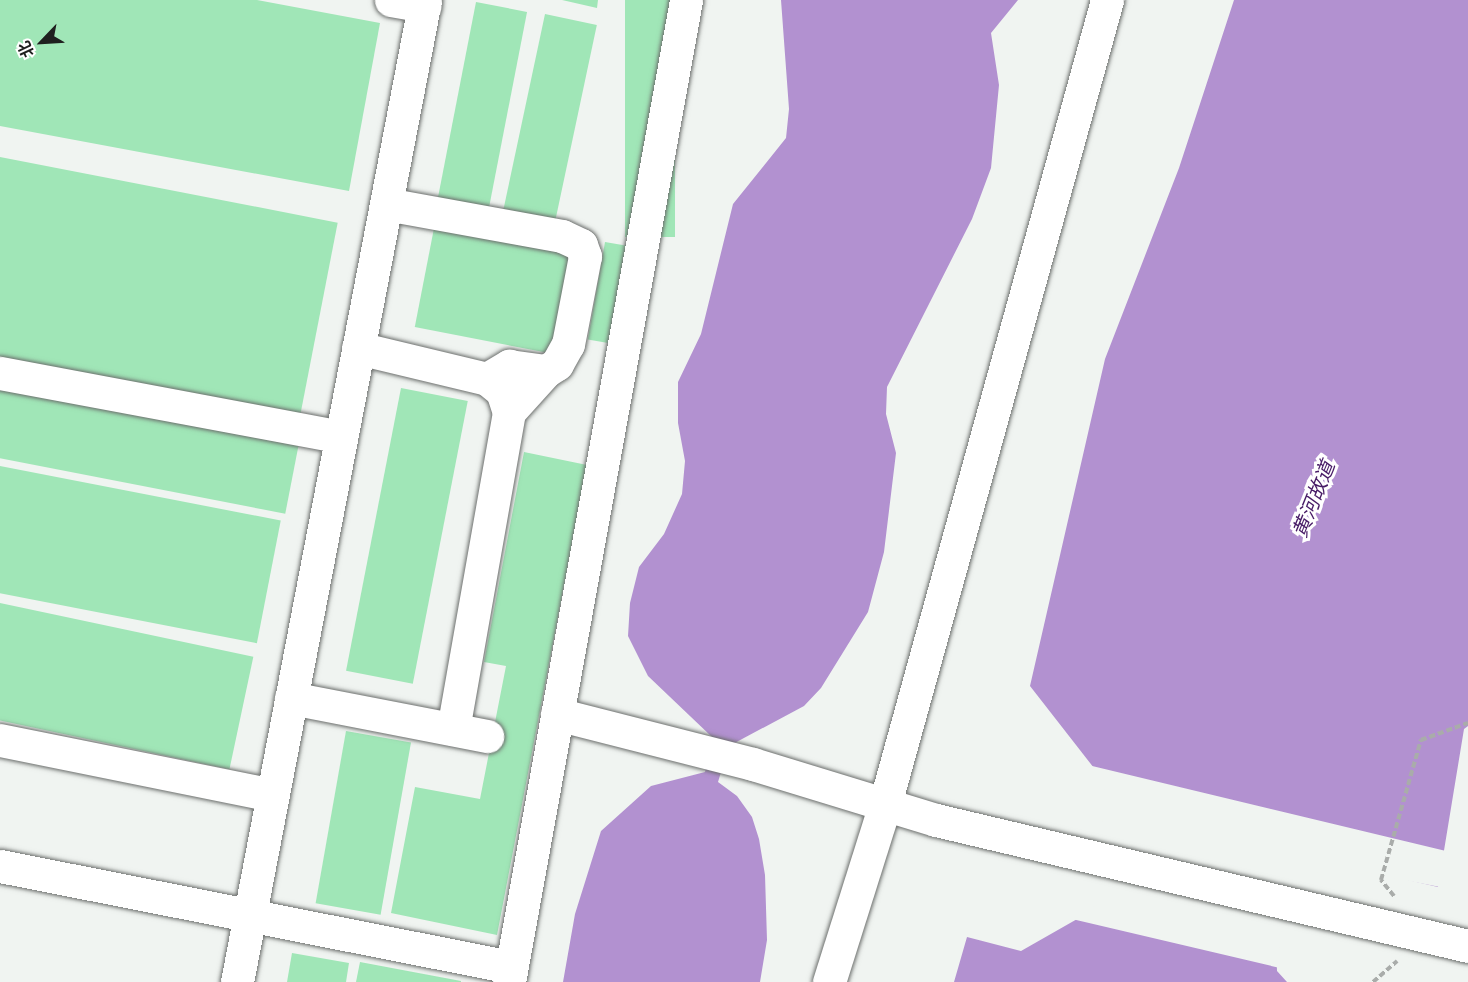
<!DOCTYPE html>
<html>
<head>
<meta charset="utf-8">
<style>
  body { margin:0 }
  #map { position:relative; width:1468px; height:982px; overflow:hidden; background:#f0f4f1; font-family:"Golos Text","Noto Sans SC",sans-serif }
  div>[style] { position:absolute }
  .water>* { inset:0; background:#b291d0 }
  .pier>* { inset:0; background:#f0f4f1 }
  .building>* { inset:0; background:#a0e6b7; transform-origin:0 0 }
  .path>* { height:4px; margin-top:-2px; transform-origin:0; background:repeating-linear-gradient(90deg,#a9acaa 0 6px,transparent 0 9px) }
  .roads { filter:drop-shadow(0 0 2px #6c6f6d) drop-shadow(0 0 2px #6c6f6d) }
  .minor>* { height:33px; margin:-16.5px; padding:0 16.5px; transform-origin:16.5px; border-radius:16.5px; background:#fff }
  span { translate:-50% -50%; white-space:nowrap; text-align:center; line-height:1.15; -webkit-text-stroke:6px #fff; paint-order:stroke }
  .water-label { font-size:20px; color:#471b66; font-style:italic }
  .north { position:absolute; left:12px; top:12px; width:60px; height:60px; -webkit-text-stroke:4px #fff; paint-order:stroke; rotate:245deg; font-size:16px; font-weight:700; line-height:24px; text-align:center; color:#1f201f }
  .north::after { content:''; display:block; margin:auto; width:21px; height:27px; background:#1f201f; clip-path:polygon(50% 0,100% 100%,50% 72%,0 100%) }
</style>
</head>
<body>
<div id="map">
  <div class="water">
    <div style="clip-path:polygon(781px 0,1018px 0,991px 33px,999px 85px,991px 168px,972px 219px,887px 387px,886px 414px,896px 453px,884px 552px,868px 612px,821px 688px,804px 706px,729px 746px,718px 782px,737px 796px,752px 817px,759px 839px,765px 875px,767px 940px,760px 982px,563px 982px,575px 914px,601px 831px,651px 786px,705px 772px,712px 737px,648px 676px,628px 636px,630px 603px,639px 567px,664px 534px,682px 494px,685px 461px,678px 423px,678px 382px,701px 334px,733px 204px,786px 138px,789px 109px)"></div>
    <div style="clip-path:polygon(1234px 0,1468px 0,1468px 726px,1464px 729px,1438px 887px,1343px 865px,1310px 871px,1291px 895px,1276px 936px,1277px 971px,1287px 982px,954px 982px,967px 937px,1021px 951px,1100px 906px,1108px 786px,1030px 686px,1105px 359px,1179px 168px)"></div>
  </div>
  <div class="pier">
    <div style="clip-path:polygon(1088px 765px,1446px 851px,1440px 887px,1343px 868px,1312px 874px,1294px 897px,1279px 937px,1280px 968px,1072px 919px,1097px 905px,1105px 787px)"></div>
  </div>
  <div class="building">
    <div style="clip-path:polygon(0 0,257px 0,380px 23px,349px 191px,0 126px)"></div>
    <div style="clip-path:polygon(562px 0,598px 0,597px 8px)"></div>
    <div style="left:625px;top:0;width:50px;height:237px"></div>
    <div style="left:476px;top:2px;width:52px;height:200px;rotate:11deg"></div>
    <div style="left:545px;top:14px;width:53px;height:201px;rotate:12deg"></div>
    <div style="left:0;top:157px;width:344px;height:196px;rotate:11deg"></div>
    <div style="left:435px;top:223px;width:139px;height:106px;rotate:11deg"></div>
    <div style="left:605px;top:242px;width:28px;height:99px;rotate:10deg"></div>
    <div style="left:0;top:388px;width:304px;height:69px;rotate:11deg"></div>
    <div style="left:401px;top:388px;width:68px;height:288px;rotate:11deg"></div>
    <div style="clip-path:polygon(524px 452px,587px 465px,497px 935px,391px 913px,415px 787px,480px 799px,506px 666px,484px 662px)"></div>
    <div style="left:0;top:466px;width:286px;height:125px;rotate:11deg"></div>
    <div style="left:0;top:603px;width:259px;height:115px;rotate:12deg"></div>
    <div style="left:346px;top:731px;width:66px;height:175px;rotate:10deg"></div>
    <div style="clip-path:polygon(292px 953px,349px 963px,346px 982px,287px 982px)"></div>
    <div style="clip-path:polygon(360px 962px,461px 981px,461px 982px,356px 982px)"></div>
  </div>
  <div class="path">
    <div style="left:1394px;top:896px;width:21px;rotate:-129deg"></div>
    <div style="left:1381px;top:880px;width:146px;rotate:-74.1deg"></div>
    <div style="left:1421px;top:740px;width:50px;rotate:-19.9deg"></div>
    <div style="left:1373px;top:982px;width:32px;rotate:-41deg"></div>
  </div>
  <div class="roads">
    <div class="minor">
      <div style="left:391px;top:0;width:34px;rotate:10deg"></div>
      <div style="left:386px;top:204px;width:179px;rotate:10.3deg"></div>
      <div style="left:562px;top:236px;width:21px;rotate:25deg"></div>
      <div style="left:581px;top:245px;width:12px;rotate:70deg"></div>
      <div style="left:585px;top:256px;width:90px;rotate:100.9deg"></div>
      <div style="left:568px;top:344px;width:23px;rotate:119deg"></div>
      <div style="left:557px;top:364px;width:13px;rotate:148deg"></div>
      <div style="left:358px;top:348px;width:133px;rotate:13.5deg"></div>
      <div style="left:487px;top:379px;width:19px;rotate:39deg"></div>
      <div style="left:502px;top:391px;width:22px;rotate:72deg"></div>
      <div style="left:509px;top:412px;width:322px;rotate:100deg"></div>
      <div style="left:0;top:373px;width:347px;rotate:10.6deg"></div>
      <div style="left:487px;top:379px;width:26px;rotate:-31deg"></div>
      <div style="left:509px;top:366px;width:37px;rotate:8deg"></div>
      <div style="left:546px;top:371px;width:55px;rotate:132.1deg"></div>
      <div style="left:291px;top:698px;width:200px;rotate:11deg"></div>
      <div style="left:557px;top:714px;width:202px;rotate:14.3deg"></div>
      <div style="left:753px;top:764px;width:191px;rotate:17deg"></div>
      <div style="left:936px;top:820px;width:547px;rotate:13.32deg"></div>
      <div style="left:0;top:740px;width:278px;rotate:11.4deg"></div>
      <div style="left:0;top:866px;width:521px;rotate:11.18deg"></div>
      <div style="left:237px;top:982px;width:1000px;rotate:-79.16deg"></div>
      <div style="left:509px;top:982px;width:998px;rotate:-79.78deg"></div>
      <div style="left:829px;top:982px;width:187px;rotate:-72.5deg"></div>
      <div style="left:885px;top:804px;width:834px;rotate:-74.56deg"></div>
    </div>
  </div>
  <div class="water-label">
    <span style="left:1313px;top:499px;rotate:-68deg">黄河故道</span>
  </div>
  <div class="north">北</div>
</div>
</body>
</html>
